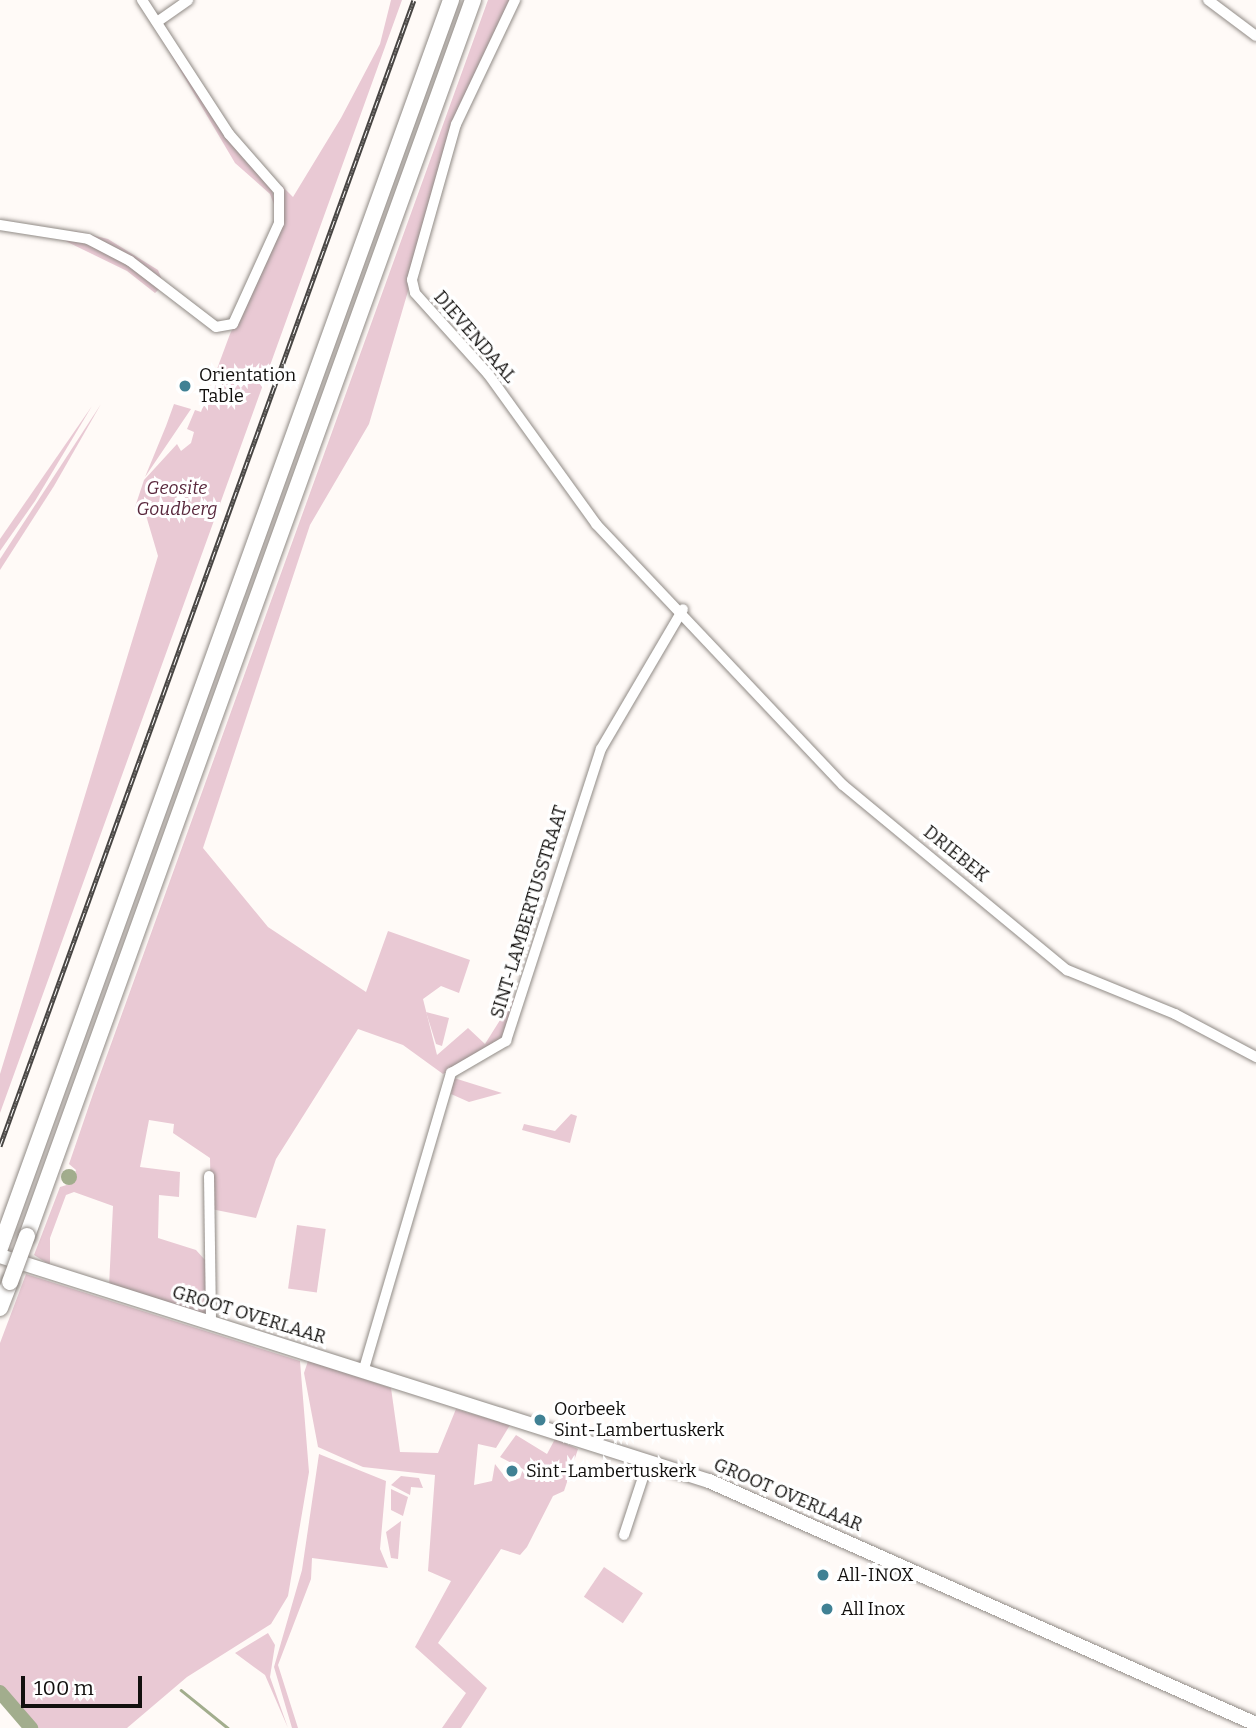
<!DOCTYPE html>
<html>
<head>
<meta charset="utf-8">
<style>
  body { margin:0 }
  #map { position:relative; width:1256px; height:1728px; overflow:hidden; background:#fffaf7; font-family:Bitter,serif }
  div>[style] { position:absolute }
  .green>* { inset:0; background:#e9c9d4; transform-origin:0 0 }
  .water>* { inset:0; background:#a2ad8d }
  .round { border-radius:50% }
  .stream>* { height:2.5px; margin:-1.25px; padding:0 1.25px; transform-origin:1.25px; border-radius:1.25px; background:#a2ad8d }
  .river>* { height:14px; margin:-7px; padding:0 7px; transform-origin:7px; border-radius:7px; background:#a2ad8d }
  .roads { filter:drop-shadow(0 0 2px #918b86) drop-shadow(0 0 2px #918b86) }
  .minor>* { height:10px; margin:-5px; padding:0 5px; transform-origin:5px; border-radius:5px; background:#fff }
  .major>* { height:14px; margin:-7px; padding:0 7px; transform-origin:7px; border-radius:7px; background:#fff }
  .highway>* { height:16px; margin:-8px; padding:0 8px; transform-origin:8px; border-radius:8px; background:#fff }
  .rail>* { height:5px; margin-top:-2.5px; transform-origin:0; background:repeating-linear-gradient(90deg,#fff 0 8px,#484543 0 16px); box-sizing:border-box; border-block:2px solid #484543 }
  .bridges { filter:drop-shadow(0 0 2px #918b86) drop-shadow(0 0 2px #918b86) }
  .highway-bridge>* { height:16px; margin:-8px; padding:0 8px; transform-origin:8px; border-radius:8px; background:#fff }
  .dots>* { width:19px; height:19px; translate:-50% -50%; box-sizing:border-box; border:4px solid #fff; border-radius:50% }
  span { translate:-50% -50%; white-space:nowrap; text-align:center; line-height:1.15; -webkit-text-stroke:6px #fff; paint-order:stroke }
  .street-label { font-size:18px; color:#12100e }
  .poi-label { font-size:18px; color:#12100e }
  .left { translate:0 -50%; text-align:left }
  .park-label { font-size:18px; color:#58273c; font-style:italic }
  .scale { position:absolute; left:21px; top:1676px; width:121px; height:32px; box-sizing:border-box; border:4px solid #12100e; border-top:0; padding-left:9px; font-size:21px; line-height:24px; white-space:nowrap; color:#12100e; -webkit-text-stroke:5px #fff; paint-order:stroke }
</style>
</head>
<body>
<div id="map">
  <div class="green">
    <div style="clip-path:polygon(391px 0,402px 0,0 1113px,0 1074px,158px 556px,145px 512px,135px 507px,144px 480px,177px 444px,181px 451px,191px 443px,194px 432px,187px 429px,195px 410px,201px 412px,230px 334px,281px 228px,282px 186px,293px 197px,341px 118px,380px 44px)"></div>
    <div style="clip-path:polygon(488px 0,512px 0,463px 104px,369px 424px,310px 525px,203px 848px,268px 927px,366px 992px,388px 931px,470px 960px,459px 993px,441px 986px,423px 999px,437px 1055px,468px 1028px,485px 1044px,522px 985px,505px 1039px,443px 1074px,403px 1045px,358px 1029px,276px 1159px,256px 1218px,211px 1209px,210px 1158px,173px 1133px,174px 1124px,149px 1120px,140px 1167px,180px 1172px,179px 1197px,159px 1195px,158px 1238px,196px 1250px,205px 1260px,209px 1316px,109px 1286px,113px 1206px,74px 1192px,66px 1195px,50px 1238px,50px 1265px,34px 1255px,60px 1187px,73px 1183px,76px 1170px,69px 1164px,93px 1094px)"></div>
    <div style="clip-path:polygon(144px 9px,243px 158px,269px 179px,278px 215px,270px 194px,235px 163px)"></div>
    <div style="clip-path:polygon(70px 230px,108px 239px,158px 270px,163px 282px,105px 243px)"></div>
    <div style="clip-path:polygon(49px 233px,105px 250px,161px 287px,155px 293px,127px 271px)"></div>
    <div style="clip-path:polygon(101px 404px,54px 486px,0 570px,0 559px)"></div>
    <div style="clip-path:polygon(174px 404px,191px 409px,145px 477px,166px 426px)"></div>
    <div style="clip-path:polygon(92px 406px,35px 501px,0 551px,0 539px)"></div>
    <div style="clip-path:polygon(426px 1012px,449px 1018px,442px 1046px,436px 1044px)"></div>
    <div style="clip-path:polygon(454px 1078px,502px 1093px,469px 1102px,451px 1094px)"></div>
    <div style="clip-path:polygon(571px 1114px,577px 1116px,570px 1143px,522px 1130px,524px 1124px,555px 1131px)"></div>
    <div style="left:297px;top:1225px;width:29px;height:64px;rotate:8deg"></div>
    <div style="clip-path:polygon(26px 1274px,300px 1361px,309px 1472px,288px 1596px,271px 1624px,187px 1677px,127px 1728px,37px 1728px,0 1685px,0 1343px)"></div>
    <div style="clip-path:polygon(308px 1361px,391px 1388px,400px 1452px,438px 1453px,456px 1409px,510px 1425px,496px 1448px,478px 1444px,474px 1485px,492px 1481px,495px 1464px,509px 1482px,520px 1478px,523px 1469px,500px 1457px,516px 1435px,547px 1454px,555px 1439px,578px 1449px,564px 1491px,553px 1496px,527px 1547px,520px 1555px,501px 1549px,438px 1643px,487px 1688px,461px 1728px,442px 1728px,466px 1693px,415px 1647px,451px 1581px,428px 1571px,435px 1475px,363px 1467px,318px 1447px,304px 1373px)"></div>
    <div style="clip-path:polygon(319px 1454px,386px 1481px,380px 1549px,388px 1568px,312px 1558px,311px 1579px,278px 1665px,298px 1728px,292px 1728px,274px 1667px,302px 1570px)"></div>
    <div style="clip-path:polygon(401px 1476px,419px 1478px,423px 1488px,411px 1487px,410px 1495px,391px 1485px)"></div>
    <div style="clip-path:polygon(391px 1489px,408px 1497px,403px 1516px,391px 1510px)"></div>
    <div style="clip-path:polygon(401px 1521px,398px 1559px,391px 1558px,386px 1532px)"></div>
    <div style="left:604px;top:1567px;width:47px;height:36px;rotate:34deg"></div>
    <div style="clip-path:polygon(268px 1633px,275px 1645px,270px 1677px,288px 1728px,265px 1675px,235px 1653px)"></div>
  </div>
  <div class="water">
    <div class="round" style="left:61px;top:1169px;width:16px;height:16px"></div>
  </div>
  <div class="stream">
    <div style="left:181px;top:1690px;width:60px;rotate:39deg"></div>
  </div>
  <div class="river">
    <div style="left:0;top:1692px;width:48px;rotate:49.3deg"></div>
  </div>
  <div class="roads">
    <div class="minor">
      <div style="left:515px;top:0;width:137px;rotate:115.4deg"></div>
      <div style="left:456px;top:124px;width:162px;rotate:105.8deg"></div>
      <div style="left:412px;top:280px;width:13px;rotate:77deg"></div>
      <div style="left:415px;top:293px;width:109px;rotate:48deg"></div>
      <div style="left:488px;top:374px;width:185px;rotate:54.2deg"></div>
      <div style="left:596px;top:524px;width:359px;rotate:46.6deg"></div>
      <div style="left:843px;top:785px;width:291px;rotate:39.6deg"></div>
      <div style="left:1067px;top:970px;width:117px;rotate:22.2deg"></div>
      <div style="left:1175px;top:1014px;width:92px;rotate:28deg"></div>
      <div style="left:1208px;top:0;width:60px;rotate:36.9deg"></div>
      <div style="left:157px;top:22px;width:38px;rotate:-35deg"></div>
      <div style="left:0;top:225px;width:89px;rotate:9deg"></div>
      <div style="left:88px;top:239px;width:47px;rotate:27.6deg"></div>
      <div style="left:130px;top:261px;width:108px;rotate:37.5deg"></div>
      <div style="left:216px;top:327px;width:17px;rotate:-10deg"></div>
      <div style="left:233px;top:324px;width:111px;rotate:-65.5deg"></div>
      <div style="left:279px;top:223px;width:32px;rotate:-90deg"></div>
      <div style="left:279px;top:191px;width:76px;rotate:-131.3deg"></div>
      <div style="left:229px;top:134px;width:160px;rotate:-123deg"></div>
      <div style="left:209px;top:1176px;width:148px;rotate:89.2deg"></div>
      <div style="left:363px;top:1372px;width:312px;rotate:-73.6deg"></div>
      <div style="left:451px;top:1073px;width:64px;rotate:-30.2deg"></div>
      <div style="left:506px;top:1041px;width:307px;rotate:-72deg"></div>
      <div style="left:601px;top:749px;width:162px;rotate:-59.6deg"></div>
      <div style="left:624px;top:1535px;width:77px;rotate:-71.8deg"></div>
    </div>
    <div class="major">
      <div style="left:0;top:1256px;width:744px;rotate:17.61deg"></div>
      <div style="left:709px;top:1481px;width:599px;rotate:23.95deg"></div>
    </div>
    <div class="highway">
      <div style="left:27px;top:1236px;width:1314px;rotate:-70.16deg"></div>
      <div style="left:0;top:1248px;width:1327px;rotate:-70.13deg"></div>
      <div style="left:0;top:1308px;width:28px;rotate:-69deg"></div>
    </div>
  </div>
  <div class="rail">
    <div style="left:0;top:1146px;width:1218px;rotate:-70.14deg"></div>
  </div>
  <div class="bridges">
    <div class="highway-bridge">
      <div style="left:10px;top:1282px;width:49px;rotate:-69.7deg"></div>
    </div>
  </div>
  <div class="dots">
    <div style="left:185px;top:386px;background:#408194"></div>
    <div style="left:540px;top:1420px;background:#408194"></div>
    <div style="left:512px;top:1471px;background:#408194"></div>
    <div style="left:823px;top:1575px;background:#408194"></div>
    <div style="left:827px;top:1609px;background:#408194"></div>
  </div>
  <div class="street-label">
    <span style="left:475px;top:337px;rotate:49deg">DIEVENDAAL</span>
    <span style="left:956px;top:854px;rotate:39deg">DRIEBEK</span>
    <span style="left:529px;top:912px;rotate:-73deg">SINT-LAMBERTUSSTRAAT</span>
    <span style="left:249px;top:1315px;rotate:17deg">GROOT OVERLAAR</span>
    <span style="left:788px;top:1495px;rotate:23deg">GROOT OVERLAAR</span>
  </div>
  <div class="poi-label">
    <span class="left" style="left:199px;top:386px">Orientation<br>Table</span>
    <span class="left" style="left:554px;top:1420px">Oorbeek<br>Sint-Lambertuskerk</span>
    <span class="left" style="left:526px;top:1471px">Sint-Lambertuskerk</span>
    <span class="left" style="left:837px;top:1575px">All-INOX</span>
    <span class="left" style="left:841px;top:1609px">All Inox</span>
  </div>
  <div class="park-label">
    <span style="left:177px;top:499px">Geosite<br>Goudberg</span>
  </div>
  <div class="scale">100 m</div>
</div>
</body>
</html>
